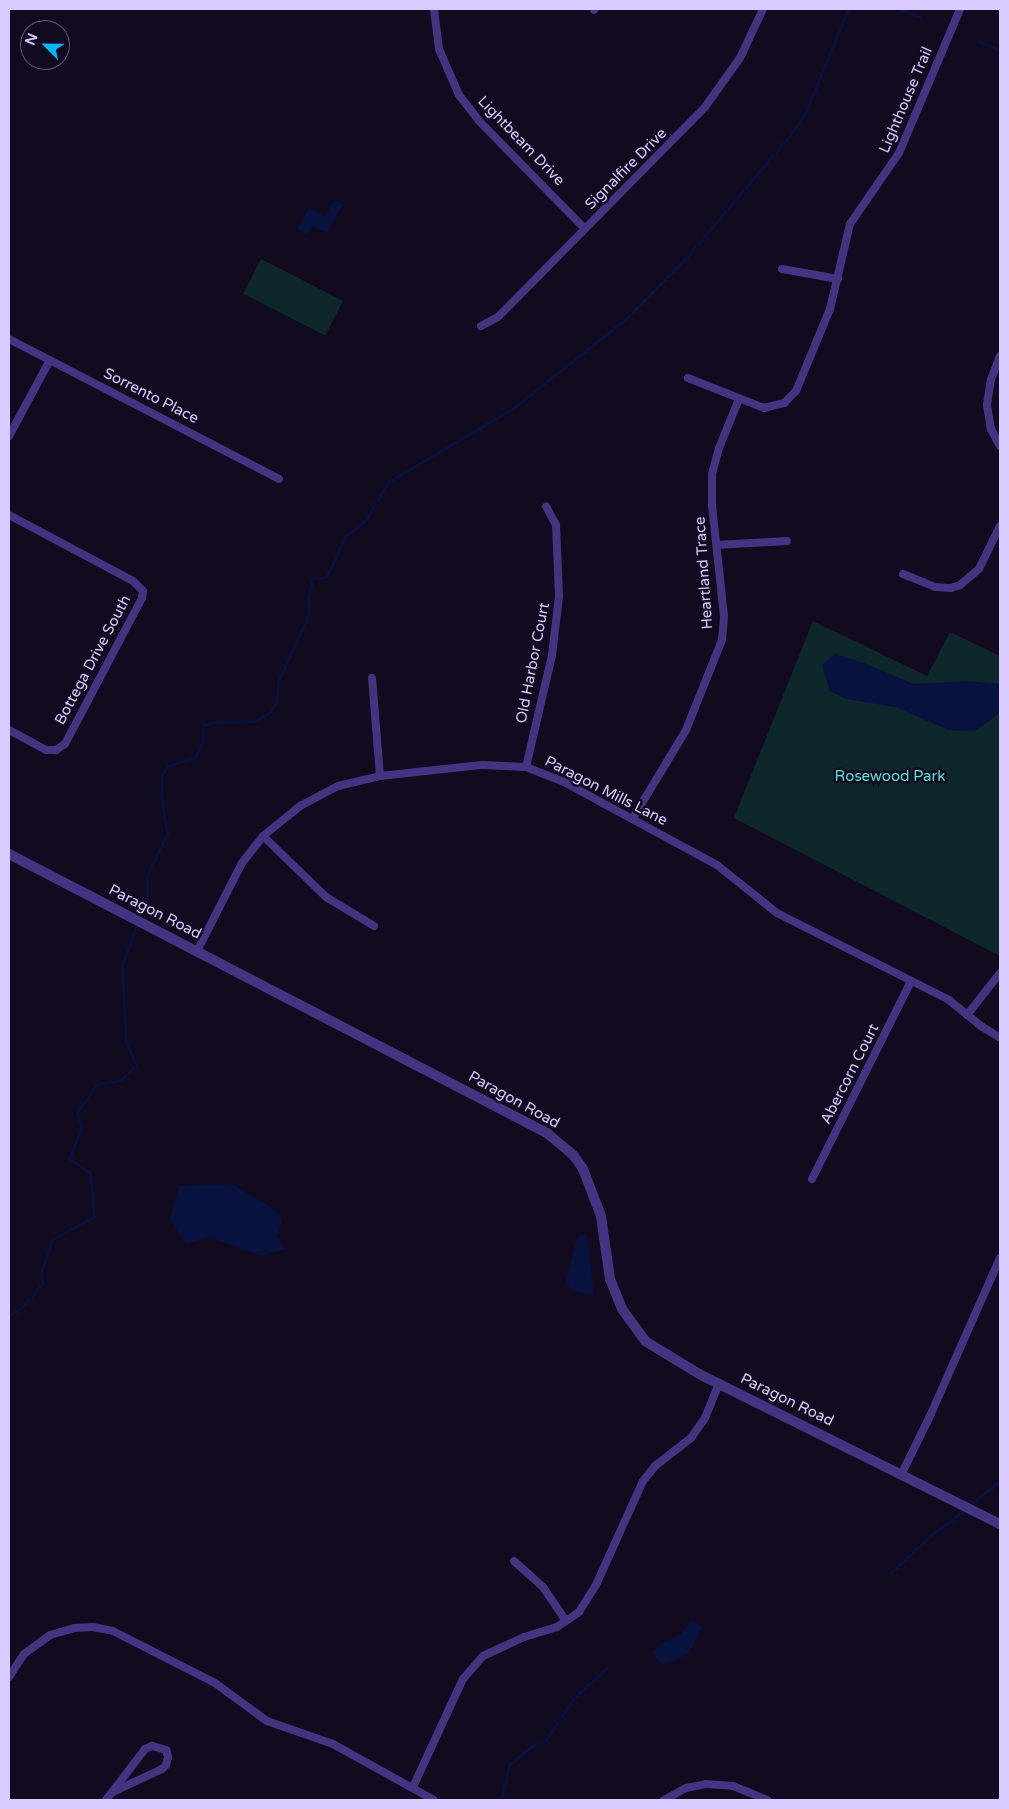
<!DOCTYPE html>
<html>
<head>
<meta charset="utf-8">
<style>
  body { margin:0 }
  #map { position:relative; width:1009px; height:1809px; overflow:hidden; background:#120b20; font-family:"Varela Round",sans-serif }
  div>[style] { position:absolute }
  .green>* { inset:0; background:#0e272a; transform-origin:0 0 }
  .water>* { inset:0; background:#07123e }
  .stream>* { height:2.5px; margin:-1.25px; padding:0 1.25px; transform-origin:1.25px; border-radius:1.25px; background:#07123e }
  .minor>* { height:8px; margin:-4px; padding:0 4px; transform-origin:4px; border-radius:4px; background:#433481 }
  .tertiary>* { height:10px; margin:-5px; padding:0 5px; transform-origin:5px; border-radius:5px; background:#433481 }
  span { translate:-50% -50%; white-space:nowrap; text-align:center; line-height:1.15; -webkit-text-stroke:5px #120b20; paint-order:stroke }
  .street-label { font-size:15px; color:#d9caff }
  .park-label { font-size:15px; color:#51e4d7 }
  .frame { position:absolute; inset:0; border:10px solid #d9caff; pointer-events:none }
  .north { position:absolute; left:20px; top:20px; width:50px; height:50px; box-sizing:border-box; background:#120b20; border:1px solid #625779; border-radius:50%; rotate:293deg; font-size:14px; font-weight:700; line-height:20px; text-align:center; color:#d9caff }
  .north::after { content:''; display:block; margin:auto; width:18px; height:22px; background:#00b6f5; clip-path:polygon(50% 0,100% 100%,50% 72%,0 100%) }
</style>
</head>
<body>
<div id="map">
  <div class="green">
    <div style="left:261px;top:259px;width:92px;height:39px;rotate:27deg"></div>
    <div style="clip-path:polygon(813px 621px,927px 676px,950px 632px,1000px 656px,1000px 956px,734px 818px)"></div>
  </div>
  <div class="water">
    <div style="clip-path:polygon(334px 200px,343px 204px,327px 233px,312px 226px,307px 234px,297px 229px,309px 208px,326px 216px)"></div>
    <div style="clip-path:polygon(835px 654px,864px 663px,914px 684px,965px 681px,999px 684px,1000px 713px,975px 731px,949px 730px,895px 707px,846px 699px,830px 691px,822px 665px)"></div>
    <div style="clip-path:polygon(232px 1184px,275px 1210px,282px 1221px,277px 1236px,285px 1249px,261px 1256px,210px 1237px,186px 1244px,170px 1219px,179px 1186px)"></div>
    <div style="clip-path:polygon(587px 1234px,594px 1296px,571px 1290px,566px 1282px,577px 1237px)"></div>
    <div style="clip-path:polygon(692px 1620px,702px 1628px,689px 1653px,672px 1662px,662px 1664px,652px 1653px,661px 1644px,681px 1634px)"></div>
  </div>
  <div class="stream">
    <div style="left:900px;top:9px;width:22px;rotate:21deg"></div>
    <div style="left:980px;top:42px;width:22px;rotate:22deg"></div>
    <div style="left:139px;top:919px;width:21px;rotate:-67deg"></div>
    <div style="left:147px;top:900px;width:24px;rotate:-90deg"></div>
    <div style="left:147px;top:876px;width:47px;rotate:-64.5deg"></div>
    <div style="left:167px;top:834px;width:39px;rotate:-99deg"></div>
    <div style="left:161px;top:795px;width:20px;rotate:-87deg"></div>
    <div style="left:162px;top:775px;width:11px;rotate:-56deg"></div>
    <div style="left:168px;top:766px;width:28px;rotate:-18deg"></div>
    <div style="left:195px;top:757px;width:16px;rotate:-63deg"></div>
    <div style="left:202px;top:743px;width:18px;rotate:-84deg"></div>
    <div style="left:204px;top:725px;width:11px;rotate:-15deg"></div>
    <div style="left:215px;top:722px;width:41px;rotate:-1.4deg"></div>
    <div style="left:256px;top:721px;width:17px;rotate:-33deg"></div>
    <div style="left:270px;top:712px;width:13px;rotate:-58deg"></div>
    <div style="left:277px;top:701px;width:19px;rotate:-87deg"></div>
    <div style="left:278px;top:682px;width:75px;rotate:-65.5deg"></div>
    <div style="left:309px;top:614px;width:16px;rotate:-94deg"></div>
    <div style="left:308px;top:598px;width:21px;rotate:-76deg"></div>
    <div style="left:313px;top:578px;width:12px"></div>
    <div style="left:325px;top:578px;width:14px;rotate:-60deg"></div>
    <div style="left:332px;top:566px;width:33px;rotate:-67deg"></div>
    <div style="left:345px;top:536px;width:25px;rotate:-37deg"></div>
    <div style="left:365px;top:521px;width:45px;rotate:-59.5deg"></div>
    <div style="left:388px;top:482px;width:144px;rotate:-30.5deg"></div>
    <div style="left:512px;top:409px;width:145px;rotate:-38.3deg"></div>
    <div style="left:626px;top:319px;width:86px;rotate:-45.5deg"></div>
    <div style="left:686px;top:258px;width:164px;rotate:-49.7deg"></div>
    <div style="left:792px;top:133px;width:23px;rotate:-56deg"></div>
    <div style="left:805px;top:114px;width:113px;rotate:-67.7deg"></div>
    <div style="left:9px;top:1315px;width:13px;rotate:-27deg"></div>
    <div style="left:21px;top:1309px;width:33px;rotate:-50deg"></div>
    <div style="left:42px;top:1284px;width:11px;rotate:-95deg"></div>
    <div style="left:41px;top:1273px;width:36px;rotate:-71deg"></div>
    <div style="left:53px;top:1239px;width:47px;rotate:-28.2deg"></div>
    <div style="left:94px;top:1217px;width:44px;rotate:-95.2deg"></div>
    <div style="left:90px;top:1173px;width:25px;rotate:-146deg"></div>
    <div style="left:69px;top:1159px;width:32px;rotate:-68deg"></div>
    <div style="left:81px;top:1129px;width:17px;rotate:-103deg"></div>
    <div style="left:77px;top:1112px;width:34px;rotate:-54deg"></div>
    <div style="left:97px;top:1084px;width:24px;rotate:-9deg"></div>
    <div style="left:121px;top:1080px;width:21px;rotate:-45deg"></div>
    <div style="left:136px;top:1065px;width:24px;rotate:-114deg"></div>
    <div style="left:126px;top:1043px;width:77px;rotate:-93deg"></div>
    <div style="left:122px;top:966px;width:45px;rotate:-70.3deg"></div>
    <div style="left:970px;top:1505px;width:35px;rotate:-39deg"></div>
    <div style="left:891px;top:1573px;width:52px;rotate:-43.5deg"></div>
    <div style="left:929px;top:1537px;width:46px;rotate:-37.1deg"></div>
    <div style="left:501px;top:1800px;width:36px;rotate:-77deg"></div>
    <div style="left:509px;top:1765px;width:35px;rotate:-39deg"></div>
    <div style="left:536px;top:1743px;width:8px"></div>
    <div style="left:544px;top:1743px;width:53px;rotate:-56.6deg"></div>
    <div style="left:573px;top:1699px;width:45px;rotate:-42.3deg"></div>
  </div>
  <div class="minor">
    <div style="left:434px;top:9px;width:40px;rotate:82.9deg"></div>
    <div style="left:439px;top:49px;width:50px;rotate:66.5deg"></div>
    <div style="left:459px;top:95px;width:33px;rotate:52deg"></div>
    <div style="left:479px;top:121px;width:151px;rotate:45.5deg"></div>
    <div style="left:594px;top:10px;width:1px;rotate:-45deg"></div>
    <div style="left:782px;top:269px;width:57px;rotate:10.1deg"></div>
    <div style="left:481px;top:326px;width:19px;rotate:-28deg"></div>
    <div style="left:498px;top:317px;width:295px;rotate:-45.4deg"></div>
    <div style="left:705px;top:107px;width:60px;rotate:-54.5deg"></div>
    <div style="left:740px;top:58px;width:54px;rotate:-64.9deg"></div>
    <div style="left:9px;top:339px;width:304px;rotate:27.4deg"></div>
    <div style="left:1000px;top:356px;width:25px;rotate:111deg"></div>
    <div style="left:991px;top:379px;width:26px;rotate:99deg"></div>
    <div style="left:987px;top:405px;width:24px;rotate:81deg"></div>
    <div style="left:991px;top:429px;width:19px;rotate:62deg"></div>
    <div style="left:688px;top:378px;width:82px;rotate:21.5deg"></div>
    <div style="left:764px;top:408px;width:21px;rotate:-14deg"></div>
    <div style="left:784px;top:403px;width:17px;rotate:-45deg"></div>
    <div style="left:796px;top:391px;width:89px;rotate:-67.5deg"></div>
    <div style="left:830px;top:309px;width:87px;rotate:-76.8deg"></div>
    <div style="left:850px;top:224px;width:86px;rotate:-55.4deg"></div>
    <div style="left:899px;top:153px;width:156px;rotate:-67deg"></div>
    <div style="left:9px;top:436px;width:86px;rotate:-61.7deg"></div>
    <div style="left:9px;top:515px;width:140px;rotate:28deg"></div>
    <div style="left:133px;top:581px;width:14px;rotate:45deg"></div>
    <div style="left:143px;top:591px;width:7px;rotate:98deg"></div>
    <div style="left:142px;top:598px;width:165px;rotate:117.8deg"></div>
    <div style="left:65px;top:744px;width:11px;rotate:146deg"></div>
    <div style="left:56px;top:750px;width:10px;rotate:180deg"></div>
    <div style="left:46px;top:750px;width:42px;rotate:-151.6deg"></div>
    <div style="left:717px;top:545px;width:70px;rotate:-3.3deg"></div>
    <div style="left:903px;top:574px;width:35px;rotate:22deg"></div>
    <div style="left:935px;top:587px;width:16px;rotate:4deg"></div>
    <div style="left:951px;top:588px;width:9px;rotate:-18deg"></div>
    <div style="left:960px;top:585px;width:25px;rotate:-40deg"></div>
    <div style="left:979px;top:569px;width:48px;rotate:-64deg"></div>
    <div style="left:372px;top:678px;width:98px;rotate:85.3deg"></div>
    <div style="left:526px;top:767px;width:115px;rotate:-76.9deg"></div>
    <div style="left:552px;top:655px;width:59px;rotate:-83.2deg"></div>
    <div style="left:559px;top:596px;width:71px;rotate:-92.4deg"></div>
    <div style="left:556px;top:525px;width:21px;rotate:-118deg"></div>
    <div style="left:633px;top:818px;width:103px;rotate:-58.9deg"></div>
    <div style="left:686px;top:730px;width:97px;rotate:-68.2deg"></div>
    <div style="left:722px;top:640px;width:24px;rotate:-85deg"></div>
    <div style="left:724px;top:616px;width:112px;rotate:-96.2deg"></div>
    <div style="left:712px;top:505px;width:31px;rotate:-90deg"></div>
    <div style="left:712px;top:474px;width:27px;rotate:-75deg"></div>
    <div style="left:719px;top:448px;width:53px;rotate:-67.8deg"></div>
    <div style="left:263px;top:836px;width:88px;rotate:44.1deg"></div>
    <div style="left:326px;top:897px;width:56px;rotate:31.1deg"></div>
    <div style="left:197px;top:951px;width:99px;rotate:-62.9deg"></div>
    <div style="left:242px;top:863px;width:34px;rotate:-52deg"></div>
    <div style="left:263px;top:836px;width:48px;rotate:-39deg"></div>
    <div style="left:300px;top:806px;width:43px;rotate:-27.8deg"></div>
    <div style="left:338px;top:786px;width:43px;rotate:-13.4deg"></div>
    <div style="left:380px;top:776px;width:103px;rotate:-6.2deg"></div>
    <div style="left:482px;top:765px;width:44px;rotate:2.6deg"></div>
    <div style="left:526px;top:767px;width:41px;rotate:21.5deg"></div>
    <div style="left:564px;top:782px;width:174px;rotate:28.5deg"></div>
    <div style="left:717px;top:865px;width:77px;rotate:38.7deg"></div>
    <div style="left:777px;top:913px;width:193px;rotate:26.8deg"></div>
    <div style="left:949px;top:1000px;width:41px;rotate:39.1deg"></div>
    <div style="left:981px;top:1026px;width:22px;rotate:32deg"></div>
    <div style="left:967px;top:1015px;width:53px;rotate:-51.8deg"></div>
    <div style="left:812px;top:1179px;width:221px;rotate:-63.4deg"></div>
    <div style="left:902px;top:1473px;width:64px;rotate:-63.8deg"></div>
    <div style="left:930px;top:1416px;width:173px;rotate:-66.1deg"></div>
    <div style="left:514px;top:1561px;width:39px;rotate:42deg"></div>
    <div style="left:543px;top:1587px;width:41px;rotate:55.9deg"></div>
    <div style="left:9px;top:1677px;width:27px;rotate:-57deg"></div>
    <div style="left:24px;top:1654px;width:32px;rotate:-36deg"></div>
    <div style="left:50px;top:1635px;width:26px;rotate:-16deg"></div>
    <div style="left:75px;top:1628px;width:18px;rotate:-3deg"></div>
    <div style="left:93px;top:1627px;width:20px;rotate:11deg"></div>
    <div style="left:113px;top:1631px;width:114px;rotate:27deg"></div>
    <div style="left:215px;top:1683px;width:64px;rotate:36.2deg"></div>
    <div style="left:267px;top:1721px;width:70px;rotate:19.2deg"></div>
    <div style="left:333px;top:1744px;width:115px;rotate:29deg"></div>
    <div style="left:413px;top:1787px;width:119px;rotate:-65.2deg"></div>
    <div style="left:463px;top:1679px;width:30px;rotate:-49deg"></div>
    <div style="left:483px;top:1656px;width:45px;rotate:-24.9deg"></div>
    <div style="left:524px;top:1637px;width:34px;rotate:-17deg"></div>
    <div style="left:557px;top:1627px;width:27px;rotate:-34deg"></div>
    <div style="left:579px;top:1612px;width:32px;rotate:-58deg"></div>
    <div style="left:596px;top:1585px;width:114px;rotate:-65.7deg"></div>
    <div style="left:643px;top:1481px;width:19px;rotate:-51deg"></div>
    <div style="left:655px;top:1466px;width:46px;rotate:-37.9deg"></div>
    <div style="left:691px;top:1438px;width:24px;rotate:-55deg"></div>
    <div style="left:705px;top:1418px;width:38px;rotate:-68deg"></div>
    <div style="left:106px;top:1800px;width:64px;rotate:-52.6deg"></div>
    <div style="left:145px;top:1749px;width:8px;rotate:-23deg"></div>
    <div style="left:152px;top:1746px;width:15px;rotate:16deg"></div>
    <div style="left:166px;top:1750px;width:7px;rotate:74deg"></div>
    <div style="left:168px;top:1757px;width:8px;rotate:104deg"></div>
    <div style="left:166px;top:1765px;width:6px;rotate:135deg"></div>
    <div style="left:162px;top:1769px;width:54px;rotate:154.9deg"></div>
    <div style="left:664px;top:1800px;width:25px;rotate:-29deg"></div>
    <div style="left:686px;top:1788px;width:20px;rotate:-11deg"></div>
    <div style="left:706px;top:1784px;width:27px;rotate:4deg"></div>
    <div style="left:733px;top:1786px;width:37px;rotate:22deg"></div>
  </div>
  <div class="tertiary">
    <div style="left:9px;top:854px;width:606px;rotate:27.41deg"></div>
    <div style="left:547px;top:1133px;width:35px;rotate:40deg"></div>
    <div style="left:574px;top:1156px;width:16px;rotate:55deg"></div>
    <div style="left:583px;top:1169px;width:50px;rotate:69deg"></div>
    <div style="left:601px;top:1216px;width:64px;rotate:81.9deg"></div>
    <div style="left:610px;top:1279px;width:32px;rotate:68deg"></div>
    <div style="left:622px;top:1309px;width:39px;rotate:54deg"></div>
    <div style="left:645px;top:1341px;width:63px;rotate:31.4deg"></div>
    <div style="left:699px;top:1374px;width:336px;rotate:26.5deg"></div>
  </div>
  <div class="street-label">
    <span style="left:906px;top:100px;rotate:-67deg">Lighthouse Trail</span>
    <span style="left:521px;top:141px;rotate:46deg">Lightbeam Drive</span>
    <span style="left:626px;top:169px;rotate:-45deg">Signalfire Drive</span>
    <span style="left:151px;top:396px;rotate:27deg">Sorrento Place</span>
    <span style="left:704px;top:573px;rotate:-94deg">Heartland Trace</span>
    <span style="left:93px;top:660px;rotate:-62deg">Bottega Drive South</span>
    <span style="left:533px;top:663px;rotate:-79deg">Old Harbor Court</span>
    <span style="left:606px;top:791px;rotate:27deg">Paragon Mills Lane</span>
    <span style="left:155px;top:912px;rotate:27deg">Paragon Road</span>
    <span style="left:850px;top:1074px;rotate:-63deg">Abercorn Court</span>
    <span style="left:514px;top:1100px;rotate:29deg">Paragon Road</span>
    <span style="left:787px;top:1400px;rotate:26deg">Paragon Road</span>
  </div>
  <div class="park-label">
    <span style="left:890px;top:777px">Rosewood Park</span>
  </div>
  <div class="frame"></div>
  <div class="north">N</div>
</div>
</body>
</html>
